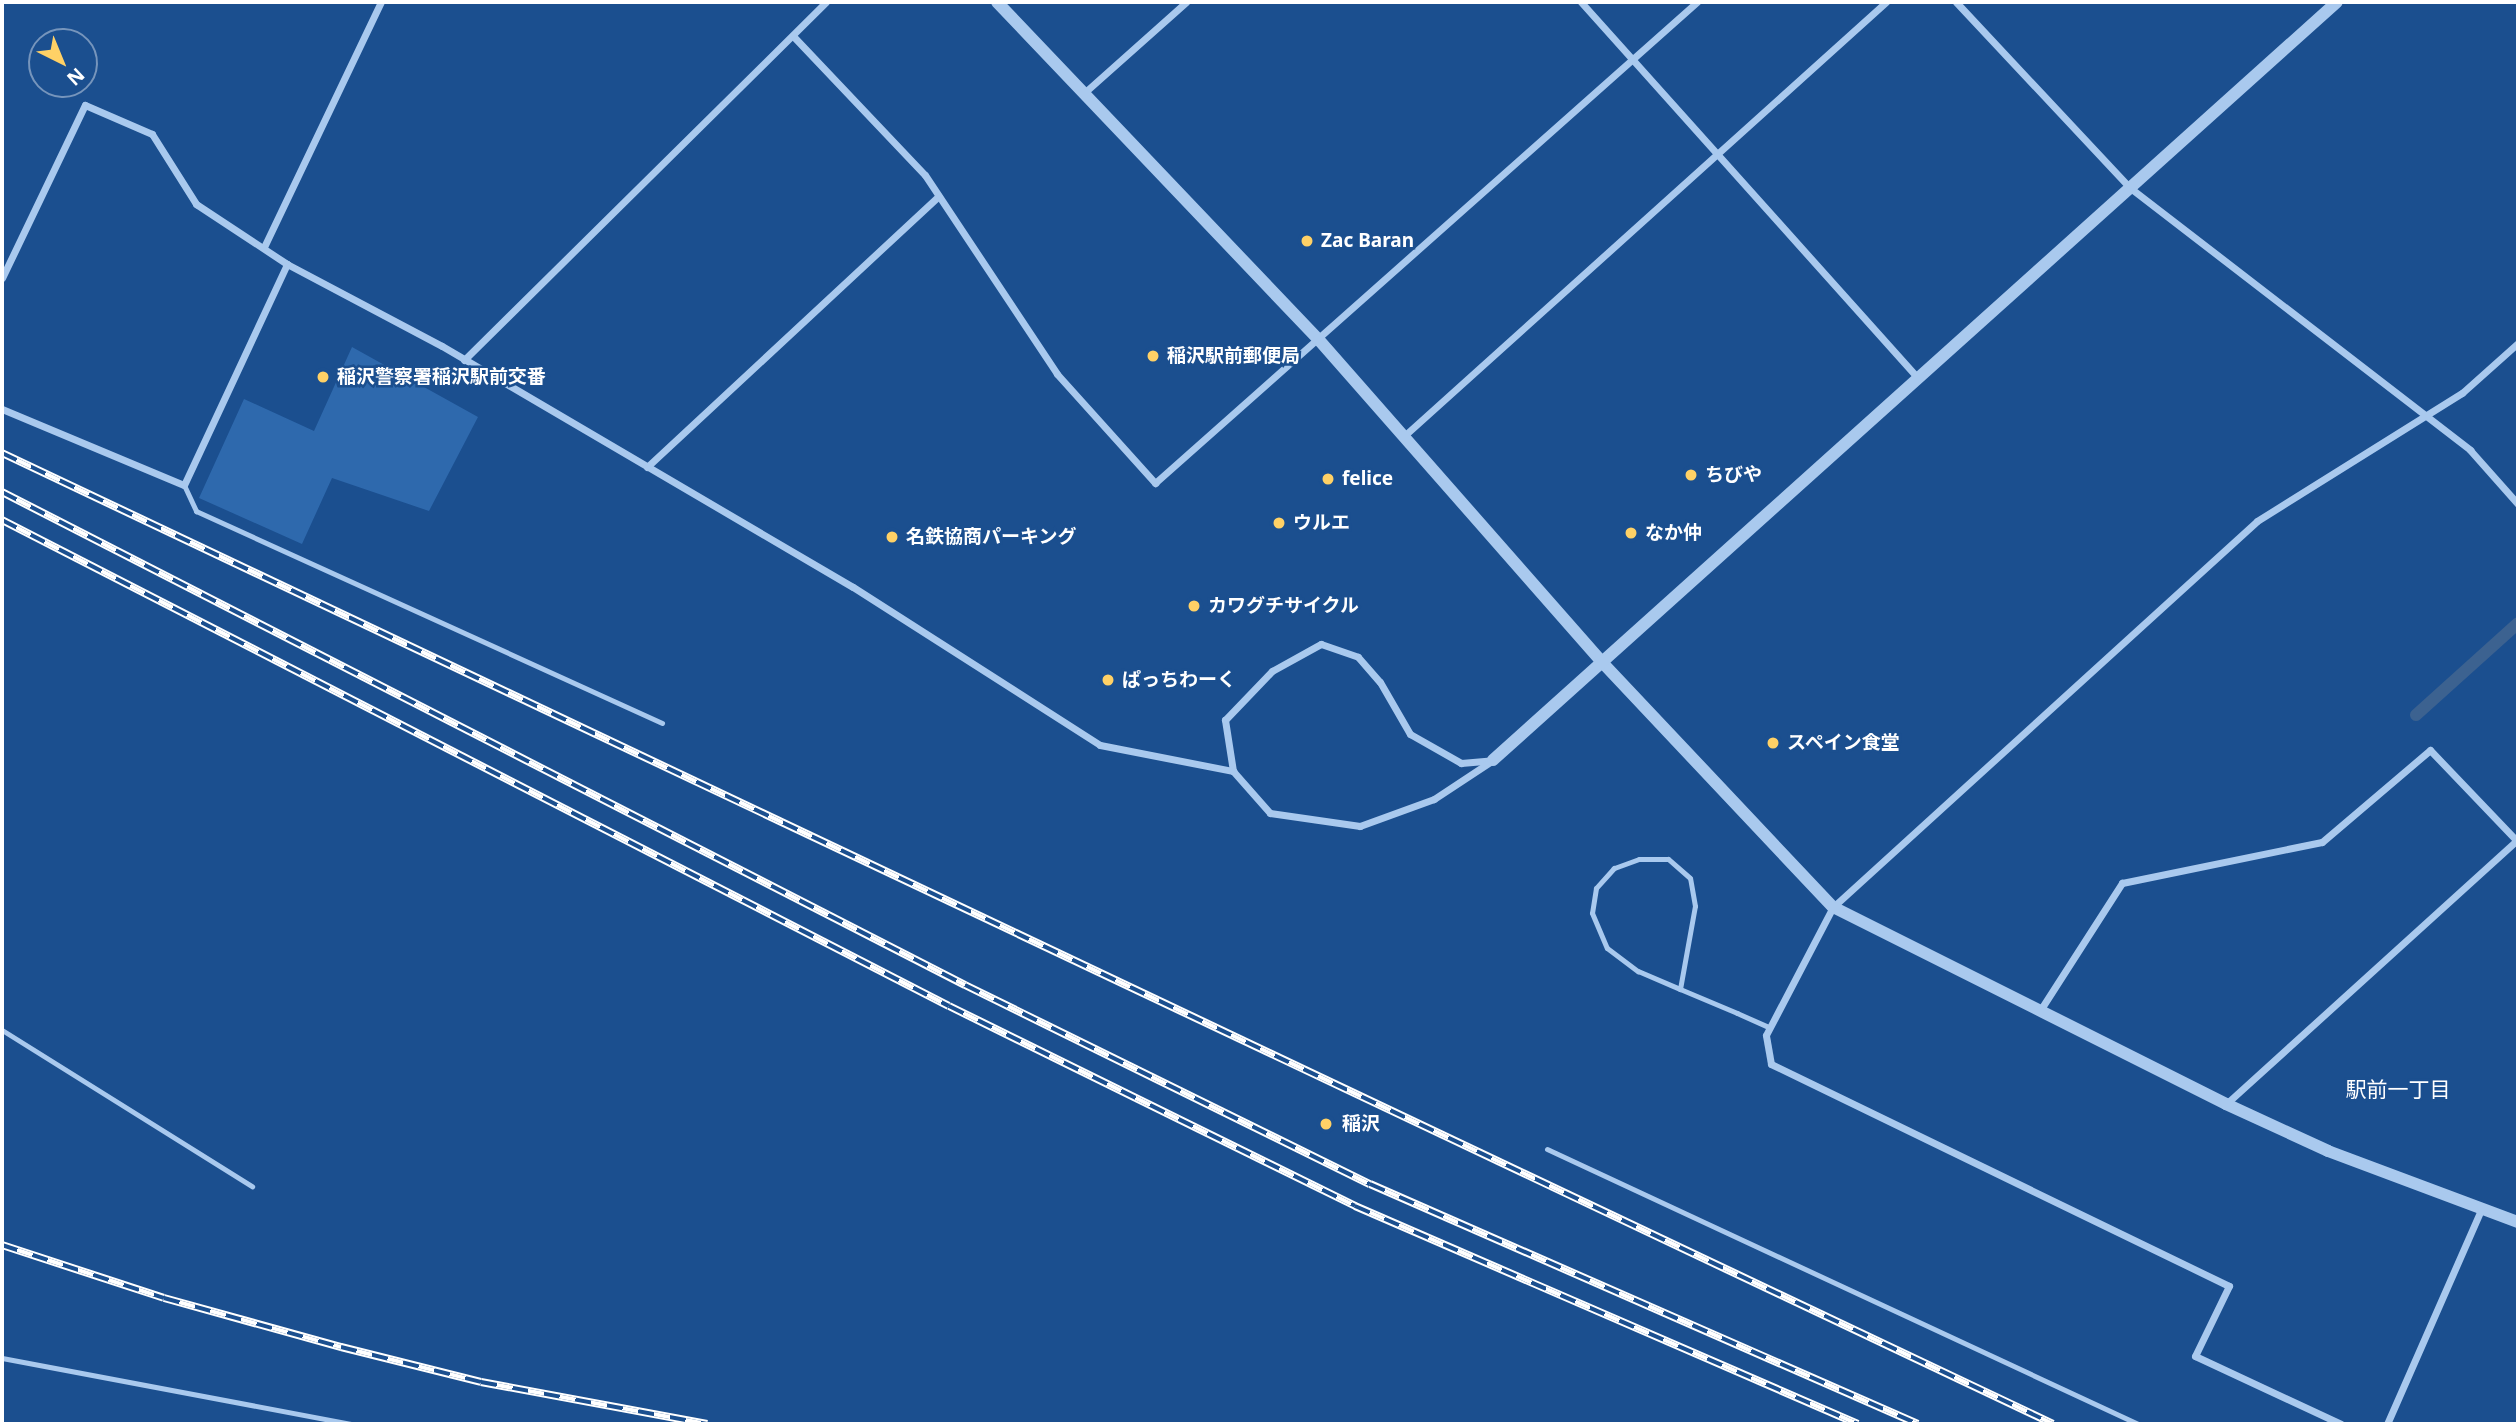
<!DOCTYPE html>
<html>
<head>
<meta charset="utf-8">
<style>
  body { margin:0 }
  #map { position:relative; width:2520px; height:1426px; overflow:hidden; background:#1b4f8f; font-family:"Noto Sans","Noto Sans JP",sans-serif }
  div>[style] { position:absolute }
  .green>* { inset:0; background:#2e69ad }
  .stream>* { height:12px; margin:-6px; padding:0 6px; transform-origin:6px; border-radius:6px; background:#3c6290 }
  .service>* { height:5px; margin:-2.5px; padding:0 2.5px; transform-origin:2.5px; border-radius:2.5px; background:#a9c9ee }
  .minor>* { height:7px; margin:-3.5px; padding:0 3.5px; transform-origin:3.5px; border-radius:3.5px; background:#a9c9ee }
  .tertiary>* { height:12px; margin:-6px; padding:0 6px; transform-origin:6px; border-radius:6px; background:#a9c9ee }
  .rail>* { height:8px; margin-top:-4px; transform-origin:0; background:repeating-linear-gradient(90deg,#1b4f8f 0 16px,#fff 0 32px); box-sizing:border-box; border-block:2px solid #fff }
  .dots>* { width:19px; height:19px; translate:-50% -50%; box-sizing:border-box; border:4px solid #1b4f8f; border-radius:50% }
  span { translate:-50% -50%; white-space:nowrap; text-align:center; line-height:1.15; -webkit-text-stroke:5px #1b4f8f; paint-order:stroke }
  .poi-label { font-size:19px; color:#fff; font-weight:700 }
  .left { translate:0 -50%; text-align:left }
  .neighbourhood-label { font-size:21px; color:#fff }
  .frame { position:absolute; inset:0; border:4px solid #fff; pointer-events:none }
  .north { position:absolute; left:28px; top:28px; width:70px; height:70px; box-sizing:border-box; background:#1b4f8f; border:2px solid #7695bc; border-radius:50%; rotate:137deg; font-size:19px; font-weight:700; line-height:28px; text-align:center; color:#fff }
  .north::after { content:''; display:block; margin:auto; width:24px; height:32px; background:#ffd166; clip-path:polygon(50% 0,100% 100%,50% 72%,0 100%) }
</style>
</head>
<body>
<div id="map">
  <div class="green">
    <div style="clip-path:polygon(352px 347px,478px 417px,429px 511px,332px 478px,302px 544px,199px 498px,244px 399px,314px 431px)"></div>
  </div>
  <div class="stream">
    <div style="left:2416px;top:715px;width:137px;rotate:-42deg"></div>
  </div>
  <div class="service">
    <div style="left:184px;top:485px;width:29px;rotate:65deg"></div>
    <div style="left:196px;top:511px;width:512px;rotate:24.46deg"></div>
    <div style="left:1680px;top:989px;width:84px;rotate:-79.8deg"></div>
    <div style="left:1695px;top:906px;width:28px;rotate:-100deg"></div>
    <div style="left:1690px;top:878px;width:29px;rotate:-139deg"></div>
    <div style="left:1668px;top:859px;width:29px;rotate:180deg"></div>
    <div style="left:1639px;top:859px;width:27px;rotate:160deg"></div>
    <div style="left:1614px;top:868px;width:27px;rotate:132deg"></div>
    <div style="left:1596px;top:888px;width:25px;rotate:99deg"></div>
    <div style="left:1592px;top:913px;width:38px;rotate:67deg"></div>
    <div style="left:1607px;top:948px;width:39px;rotate:37deg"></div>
    <div style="left:1638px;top:971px;width:46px;rotate:23.2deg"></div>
    <div style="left:1680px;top:989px;width:62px;rotate:22.8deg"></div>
    <div style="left:1737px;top:1013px;width:36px;rotate:24deg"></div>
    <div style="left:2px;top:1030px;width:295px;rotate:32deg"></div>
    <div style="left:1547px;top:1149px;width:652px;rotate:24.95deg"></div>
    <div style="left:2px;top:1358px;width:355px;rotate:10.7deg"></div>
  </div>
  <div class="minor">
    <div style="left:1581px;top:2px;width:504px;rotate:48.14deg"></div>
    <div style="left:1956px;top:2px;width:253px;rotate:46.9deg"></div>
    <div style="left:2129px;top:187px;width:431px;rotate:37.6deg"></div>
    <div style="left:2470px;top:450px;width:72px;rotate:48.4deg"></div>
    <div style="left:794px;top:37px;width:190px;rotate:46.5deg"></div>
    <div style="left:925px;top:175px;width:239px;rotate:56.4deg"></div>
    <div style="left:1057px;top:374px;width:147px;rotate:48deg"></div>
    <div style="left:1155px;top:483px;width:725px;rotate:-41.59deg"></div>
    <div style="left:1084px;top:93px;width:137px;rotate:-41.7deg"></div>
    <div style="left:264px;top:247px;width:272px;rotate:-64.5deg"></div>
    <div style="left:2px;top:278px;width:192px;rotate:-64.4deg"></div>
    <div style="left:85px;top:105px;width:73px;rotate:23.4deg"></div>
    <div style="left:152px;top:134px;width:83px;rotate:57.8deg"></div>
    <div style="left:196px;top:204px;width:109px;rotate:33.4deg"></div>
    <div style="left:287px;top:264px;width:175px;rotate:27.9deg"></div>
    <div style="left:442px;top:346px;width:476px;rotate:30.4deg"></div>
    <div style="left:853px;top:587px;width:293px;rotate:32.6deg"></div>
    <div style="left:1100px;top:745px;width:136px;rotate:11.1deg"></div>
    <div style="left:464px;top:360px;width:509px;rotate:-44.68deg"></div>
    <div style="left:2px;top:409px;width:197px;rotate:22.7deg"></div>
    <div style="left:184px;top:485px;width:244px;rotate:-65deg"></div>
    <div style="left:1404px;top:436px;width:649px;rotate:-42deg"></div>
    <div style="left:647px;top:467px;width:398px;rotate:-42.9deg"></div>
    <div style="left:1321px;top:644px;width:39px;rotate:19deg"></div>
    <div style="left:1358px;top:657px;width:33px;rotate:49deg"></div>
    <div style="left:1380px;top:682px;width:60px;rotate:60deg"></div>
    <div style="left:1410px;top:734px;width:59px;rotate:29.6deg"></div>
    <div style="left:1461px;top:763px;width:32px;rotate:-5deg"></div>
    <div style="left:1493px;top:760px;width:71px;rotate:146.5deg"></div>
    <div style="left:1434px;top:799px;width:79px;rotate:160deg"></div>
    <div style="left:1360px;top:826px;width:91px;rotate:-171.8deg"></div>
    <div style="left:1270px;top:813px;width:56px;rotate:-131.4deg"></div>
    <div style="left:1233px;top:771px;width:52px;rotate:-98.9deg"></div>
    <div style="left:1225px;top:720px;width:68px;rotate:-46.2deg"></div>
    <div style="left:1272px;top:671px;width:56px;rotate:-28.9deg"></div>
    <div style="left:2041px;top:1009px;width:150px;rotate:-57.3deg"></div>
    <div style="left:2122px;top:883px;width:204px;rotate:-11.6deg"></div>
    <div style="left:2322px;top:842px;width:142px;rotate:-40.4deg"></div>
    <div style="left:2430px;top:750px;width:124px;rotate:46.3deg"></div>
    <div style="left:2226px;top:1104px;width:394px;rotate:-42.2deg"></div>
    <div style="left:2341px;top:1424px;width:161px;rotate:-155deg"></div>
    <div style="left:2195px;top:1356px;width:78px;rotate:-64.1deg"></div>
    <div style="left:2229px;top:1286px;width:509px;rotate:-154.14deg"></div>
    <div style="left:1771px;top:1064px;width:29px;rotate:-100deg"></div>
    <div style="left:1766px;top:1035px;width:144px;rotate:-62.4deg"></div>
    <div style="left:1833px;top:907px;width:573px;rotate:-42.31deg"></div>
    <div style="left:2257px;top:521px;width:242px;rotate:-32deg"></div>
    <div style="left:2462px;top:393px;width:75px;rotate:-41.8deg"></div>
    <div style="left:2387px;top:1424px;width:236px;rotate:-66.3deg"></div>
  </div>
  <div class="tertiary">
    <div style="left:997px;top:2px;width:467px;rotate:46.4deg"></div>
    <div style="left:1319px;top:340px;width:426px;rotate:48.7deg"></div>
    <div style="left:1600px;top:660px;width:340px;rotate:46.7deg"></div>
    <div style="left:1833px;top:907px;width:440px;rotate:26.6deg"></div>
    <div style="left:2226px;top:1104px;width:112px;rotate:24.7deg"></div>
    <div style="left:2328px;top:1151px;width:203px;rotate:20.5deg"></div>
    <div style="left:1493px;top:760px;width:1134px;rotate:-41.93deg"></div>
  </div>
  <div class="rail">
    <div style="left:2px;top:453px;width:2269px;rotate:25.33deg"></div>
    <div style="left:2px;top:492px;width:1082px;rotate:27.11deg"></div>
    <div style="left:965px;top:985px;width:451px;rotate:26.2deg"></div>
    <div style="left:1370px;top:1184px;width:598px;rotate:23.65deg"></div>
    <div style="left:2px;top:520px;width:1064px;rotate:27.17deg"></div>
    <div style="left:949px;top:1006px;width:453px;rotate:26.2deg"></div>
    <div style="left:1355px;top:1206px;width:548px;rotate:23.43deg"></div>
    <div style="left:2px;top:1245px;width:170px;rotate:18.1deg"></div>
    <div style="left:164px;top:1298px;width:184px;rotate:15.5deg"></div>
    <div style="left:341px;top:1347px;width:144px;rotate:14deg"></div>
    <div style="left:481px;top:1382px;width:230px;rotate:10.5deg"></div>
  </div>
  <div class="dots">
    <div style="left:1307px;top:241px;background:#ffd166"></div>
    <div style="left:1153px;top:356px;background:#ffd166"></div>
    <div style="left:323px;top:377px;background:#ffd166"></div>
    <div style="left:1691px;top:475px;background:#ffd166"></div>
    <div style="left:1328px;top:479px;background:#ffd166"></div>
    <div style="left:1279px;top:523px;background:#ffd166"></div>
    <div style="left:1631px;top:533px;background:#ffd166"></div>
    <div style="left:892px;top:537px;background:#ffd166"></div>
    <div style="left:1194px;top:606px;background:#ffd166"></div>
    <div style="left:1108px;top:680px;background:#ffd166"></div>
    <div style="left:1773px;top:743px;background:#ffd166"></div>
    <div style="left:1326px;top:1124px;background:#ffd166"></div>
  </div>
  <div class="poi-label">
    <span class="left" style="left:1321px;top:241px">Zac Baran</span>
    <span class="left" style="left:1167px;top:356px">稲沢駅前郵便局</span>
    <span class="left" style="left:337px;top:377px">稲沢警察署稲沢駅前交番</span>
    <span class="left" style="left:1705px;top:475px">ちびや</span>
    <span class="left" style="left:1342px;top:479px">felice</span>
    <span class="left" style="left:1293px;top:523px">ウルエ</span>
    <span class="left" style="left:1645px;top:533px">なか仲</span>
    <span class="left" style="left:906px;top:537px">名鉄協商パーキング</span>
    <span class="left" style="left:1208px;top:606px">カワグチサイクル</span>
    <span class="left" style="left:1122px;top:680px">ぱっちわーく</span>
    <span class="left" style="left:1787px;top:743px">スペイン食堂</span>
    <span class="left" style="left:1342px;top:1124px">稲沢</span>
  </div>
  <div class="neighbourhood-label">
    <span style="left:2398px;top:1089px">駅前一丁目</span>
  </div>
  <div class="frame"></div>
  <div class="north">N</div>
</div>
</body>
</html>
